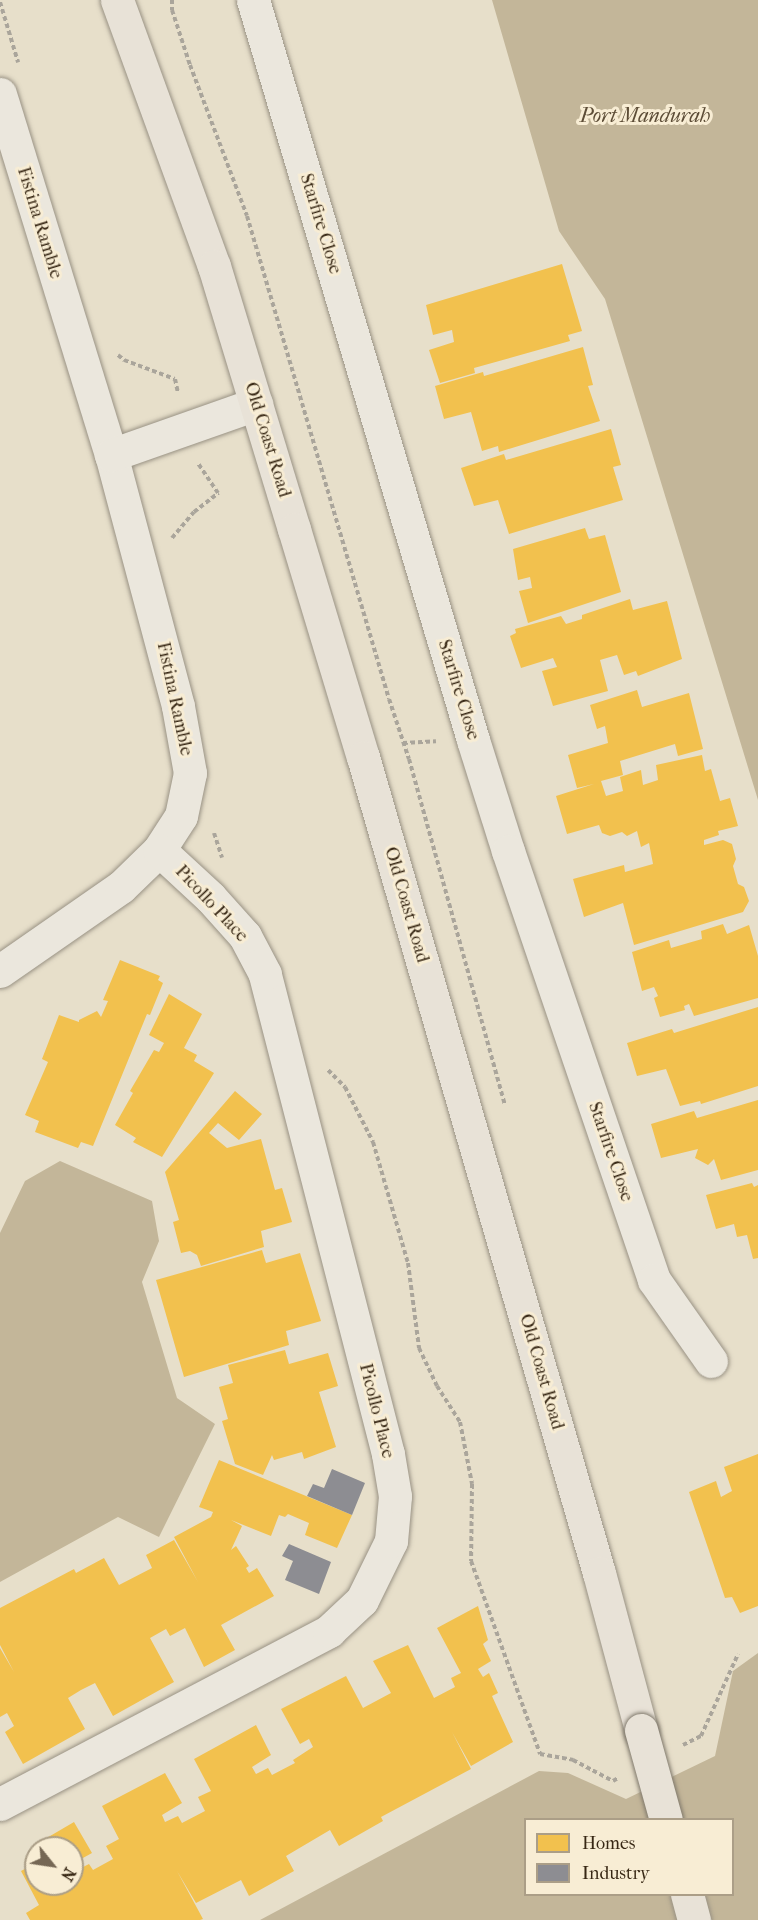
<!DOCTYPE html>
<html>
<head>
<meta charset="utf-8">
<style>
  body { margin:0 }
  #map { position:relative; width:758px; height:1920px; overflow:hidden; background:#e7dfca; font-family:"IM FELL French Canon",serif }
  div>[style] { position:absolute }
  .water>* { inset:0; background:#c3b699 }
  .homes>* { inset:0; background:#f2c14e }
  .industry>* { inset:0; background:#8d8d92 }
  .path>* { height:4px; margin-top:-2px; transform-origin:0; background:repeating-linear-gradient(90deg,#aaa59b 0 4.5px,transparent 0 7.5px) }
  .roads { filter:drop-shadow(0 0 2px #999284) drop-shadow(0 0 2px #999284) }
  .minor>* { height:33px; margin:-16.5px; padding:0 16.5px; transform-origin:16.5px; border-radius:16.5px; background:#ebe7dd }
  .primary>* { height:33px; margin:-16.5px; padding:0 16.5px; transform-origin:16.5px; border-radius:16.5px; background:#e8e2d7 }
  .bridges { filter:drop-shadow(0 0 2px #80796c) drop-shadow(0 0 2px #80796c) }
  .primary-bridge>* { height:33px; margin:-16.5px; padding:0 16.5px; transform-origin:16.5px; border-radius:16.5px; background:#e8e2d7 }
  span { translate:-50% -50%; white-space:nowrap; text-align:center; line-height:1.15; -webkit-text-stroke:6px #f8edd4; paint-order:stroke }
  .street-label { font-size:18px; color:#372714 }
  .water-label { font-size:20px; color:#5c4c36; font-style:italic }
  .legend { position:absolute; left:524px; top:1818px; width:210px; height:78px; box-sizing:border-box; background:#f8edd4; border:2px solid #ab9e87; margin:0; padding:8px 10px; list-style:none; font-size:18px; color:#372714 }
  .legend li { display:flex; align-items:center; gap:12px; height:30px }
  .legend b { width:30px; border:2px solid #ab9e87 }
  .north { position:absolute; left:24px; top:1836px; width:60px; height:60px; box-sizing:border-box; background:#f8edd4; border:2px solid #ab9e87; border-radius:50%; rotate:120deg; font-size:16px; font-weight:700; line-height:24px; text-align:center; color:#372714 }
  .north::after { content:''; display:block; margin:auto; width:21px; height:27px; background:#756754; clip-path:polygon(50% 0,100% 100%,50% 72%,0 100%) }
</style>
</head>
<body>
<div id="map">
  <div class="water">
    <div style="clip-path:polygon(492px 0,758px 0,758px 800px,605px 299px,559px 231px)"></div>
    <div style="clip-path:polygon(60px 1161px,152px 1201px,159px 1241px,142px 1282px,177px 1398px,215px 1424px,159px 1537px,118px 1517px,0 1582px,0 1233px,25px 1181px)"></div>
    <div style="clip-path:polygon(evenodd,758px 1653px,758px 1920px,260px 1920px,539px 1771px,568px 1773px,626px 1799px,715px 1756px,733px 1671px,758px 1653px,526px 1820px,732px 1820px,732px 1894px,526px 1894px,526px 1820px)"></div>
  </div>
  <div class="homes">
    <div style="clip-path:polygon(562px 264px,582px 331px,568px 335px,570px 341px,474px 368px,475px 373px,440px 383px,429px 350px,454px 342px,452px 330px,433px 335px,426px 305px)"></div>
    <div style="clip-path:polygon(583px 347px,593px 385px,588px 386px,600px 421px,499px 452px,498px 446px,482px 451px,471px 412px,444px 419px,435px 386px,483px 372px,484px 376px)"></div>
    <div style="clip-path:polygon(611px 429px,621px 465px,613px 467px,623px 500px,509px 534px,498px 500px,474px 506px,461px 468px,504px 454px,506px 460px)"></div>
    <div style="clip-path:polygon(585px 528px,589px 539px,605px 535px,621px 592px,528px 623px,519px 591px,532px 588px,530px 577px,518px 580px,513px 549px)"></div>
    <div style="clip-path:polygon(630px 599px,633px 610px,667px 601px,682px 659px,638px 676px,636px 671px,624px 675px,617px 655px,600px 660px,608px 691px,553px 706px,542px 671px,557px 667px,553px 658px,521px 668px,510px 636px,516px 633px,515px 629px,561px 616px,566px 624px,582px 619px,582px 615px)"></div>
    <div style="clip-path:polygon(637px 690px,642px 707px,689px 693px,703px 749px,678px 756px,675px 744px,620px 761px,623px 775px,601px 781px,606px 796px,623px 791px,620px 777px,641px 770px,643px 785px,658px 780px,656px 765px,702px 755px,705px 771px,711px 769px,720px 801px,730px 798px,738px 826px,718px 831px,719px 835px,704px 840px,704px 845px,723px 840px,732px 844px,736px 859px,733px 866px,738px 884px,744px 887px,749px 901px,743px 912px,634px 945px,623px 903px,584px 917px,573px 879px,624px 865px,625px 872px,653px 864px,649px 843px,641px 847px,637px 831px,627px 836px,622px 832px,610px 836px,602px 833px,599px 825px,567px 834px,556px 796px,594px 784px,577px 788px,568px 755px,608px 743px,605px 726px,597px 729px,590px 705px)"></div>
    <div style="clip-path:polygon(723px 924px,727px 934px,749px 925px,758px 956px,758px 998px,694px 1016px,689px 1004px,684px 1006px,685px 1010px,660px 1017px,654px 998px,658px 996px,654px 987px,642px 991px,632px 952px,669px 940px,671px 948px,702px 939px,701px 931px)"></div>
    <div style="clip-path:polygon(120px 960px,160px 976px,158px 980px,163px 983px,150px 1015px,147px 1014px,93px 1146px,81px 1142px,78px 1148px,35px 1132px,39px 1121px,25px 1115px,48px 1062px,42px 1059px,59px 1015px,79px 1022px,79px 1020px,97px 1011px,101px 1017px,108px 1001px,103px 1000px)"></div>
    <div style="clip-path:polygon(169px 994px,202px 1014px,184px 1048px,197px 1055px,194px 1061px,214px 1073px,162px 1157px,133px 1142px,136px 1138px,115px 1125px,133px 1093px,130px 1091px,154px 1050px,159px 1052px,164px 1043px,149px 1035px)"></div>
    <div style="clip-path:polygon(758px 1007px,758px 1086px,701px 1104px,700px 1101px,680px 1106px,666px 1069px,637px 1076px,627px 1043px,672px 1029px,674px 1033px)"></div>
    <div style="clip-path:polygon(235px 1091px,262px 1114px,239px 1140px,218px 1123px,209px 1133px,227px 1148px,261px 1139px,275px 1190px,282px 1188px,292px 1222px,261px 1231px,264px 1247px,201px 1266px,197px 1255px,190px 1251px,181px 1253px,173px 1222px,179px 1220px,165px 1172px)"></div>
    <div style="clip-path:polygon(758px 1100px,758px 1170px,721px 1180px,714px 1159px,708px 1165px,695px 1158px,698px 1149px,661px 1158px,651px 1124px,694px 1111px,697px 1118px)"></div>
    <div style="clip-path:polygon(752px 1183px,754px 1187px,758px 1185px,758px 1258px,753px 1259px,747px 1235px,737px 1237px,734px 1224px,716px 1229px,706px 1195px)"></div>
    <div style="clip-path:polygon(262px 1250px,266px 1263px,300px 1253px,321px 1321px,286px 1331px,289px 1345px,184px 1377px,156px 1280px)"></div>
    <div style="clip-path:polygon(285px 1350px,289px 1364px,328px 1353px,338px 1386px,319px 1392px,336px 1447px,304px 1459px,302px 1452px,274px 1460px,272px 1455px,263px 1475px,235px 1464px,222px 1421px,228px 1419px,219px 1387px,233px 1383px,228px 1365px)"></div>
    <div style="clip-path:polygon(758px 1454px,758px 1606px,740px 1613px,732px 1597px,725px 1598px,689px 1492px,716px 1481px,721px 1497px,732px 1491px,724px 1467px)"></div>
    <div style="clip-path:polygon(219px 1460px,352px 1515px,337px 1548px,305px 1535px,309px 1523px,288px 1514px,285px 1517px,279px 1515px,271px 1536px,231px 1520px,242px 1526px,231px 1550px,236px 1546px,249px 1566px,246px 1568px,249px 1573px,257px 1568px,274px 1596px,221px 1625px,235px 1650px,204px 1667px,185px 1628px,170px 1636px,166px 1629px,150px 1638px,174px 1682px,113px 1716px,95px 1683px,81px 1690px,68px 1698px,85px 1729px,23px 1764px,5px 1732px,14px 1726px,7px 1713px,0 1717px,0 1648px,14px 1672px,0 1645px,0 1608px,74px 1569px,76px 1573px,104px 1558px,119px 1585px,152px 1568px,146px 1555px,174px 1540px,198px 1582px,174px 1537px,211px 1517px,213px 1512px,199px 1507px)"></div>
    <div style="clip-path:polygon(478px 1606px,488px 1640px,483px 1644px,491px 1661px,478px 1669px,483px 1677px,489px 1673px,498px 1693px,492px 1696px,513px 1742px,471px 1766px,452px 1732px,471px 1769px,381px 1817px,383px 1821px,339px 1846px,330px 1830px,286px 1856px,294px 1871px,249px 1896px,241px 1880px,196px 1903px,177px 1871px,203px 1919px,200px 1920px,30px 1920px,26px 1913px,39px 1905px,21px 1871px,36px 1863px,36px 1884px,72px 1884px,72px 1865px,75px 1871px,89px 1864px,93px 1870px,113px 1859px,106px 1846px,119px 1839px,102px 1806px,165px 1773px,182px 1803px,162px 1815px,165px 1822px,178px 1816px,182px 1823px,205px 1811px,198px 1797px,211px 1791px,194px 1759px,256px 1725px,271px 1755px,252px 1767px,256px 1774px,268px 1768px,272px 1775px,295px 1763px,293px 1760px,313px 1747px,309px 1739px,300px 1744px,281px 1709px,346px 1676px,363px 1708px,391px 1693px,373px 1661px,408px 1645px,434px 1698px,455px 1687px,451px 1678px,461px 1673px,437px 1628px)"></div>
    <div style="clip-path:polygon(74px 1822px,92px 1853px,72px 1864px,72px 1848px,50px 1848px,45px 1839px)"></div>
  </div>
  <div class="industry">
    <div style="clip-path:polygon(332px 1469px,365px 1483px,352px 1515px,307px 1496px,313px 1484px,324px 1488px)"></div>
    <div style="clip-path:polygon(289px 1544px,331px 1562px,319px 1594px,285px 1580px,293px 1561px,282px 1556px)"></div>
  </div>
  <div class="path">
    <div style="left:172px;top:0;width:10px;rotate:90deg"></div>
    <div style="left:172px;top:10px;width:58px;rotate:71.9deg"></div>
    <div style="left:190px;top:65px;width:161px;rotate:69.3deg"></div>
    <div style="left:247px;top:216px;width:503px;rotate:73.62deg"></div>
    <div style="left:389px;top:699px;width:63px;rotate:71.6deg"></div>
    <div style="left:409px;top:759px;width:359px;rotate:74.5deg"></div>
    <div style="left:0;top:2px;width:63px;rotate:73.3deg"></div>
    <div style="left:118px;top:355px;width:8px;rotate:40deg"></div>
    <div style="left:124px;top:360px;width:54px;rotate:20.4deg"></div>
    <div style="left:175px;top:379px;width:14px;rotate:78deg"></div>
    <div style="left:172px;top:538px;width:34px;rotate:-50deg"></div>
    <div style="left:194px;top:512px;width:31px;rotate:-38deg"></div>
    <div style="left:218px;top:493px;width:36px;rotate:-124deg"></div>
    <div style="left:403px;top:743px;width:33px;rotate:-3deg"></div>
    <div style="left:214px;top:833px;width:26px;rotate:72deg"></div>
    <div style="left:328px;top:1070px;width:24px;rotate:45deg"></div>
    <div style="left:345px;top:1087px;width:62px;rotate:63deg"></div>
    <div style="left:373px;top:1142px;width:126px;rotate:73.9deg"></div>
    <div style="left:408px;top:1263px;width:86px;rotate:82.6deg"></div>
    <div style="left:419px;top:1348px;width:42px;rotate:64.7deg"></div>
    <div style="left:437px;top:1386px;width:43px;rotate:57.4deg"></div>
    <div style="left:460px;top:1422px;width:63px;rotate:79deg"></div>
    <div style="left:472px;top:1484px;width:77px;rotate:90.7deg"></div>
    <div style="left:471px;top:1561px;width:205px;rotate:70.3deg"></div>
    <div style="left:540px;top:1754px;width:34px;rotate:10deg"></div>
    <div style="left:573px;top:1760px;width:45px;rotate:27.7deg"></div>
    <div style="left:613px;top:1781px;width:6px;rotate:-31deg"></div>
    <div style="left:683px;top:1745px;width:20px;rotate:-27deg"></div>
    <div style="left:701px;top:1736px;width:90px;rotate:-65.7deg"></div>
  </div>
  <div class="roads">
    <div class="minor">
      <div style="left:253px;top:0;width:772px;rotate:73.44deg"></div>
      <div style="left:473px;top:740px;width:116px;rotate:72.5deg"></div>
      <div style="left:508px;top:851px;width:453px;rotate:71.2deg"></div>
      <div style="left:654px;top:1280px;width:99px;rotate:54.9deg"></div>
      <div style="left:0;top:94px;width:378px;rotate:72.9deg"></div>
      <div style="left:0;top:971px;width:147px;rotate:-34.8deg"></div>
      <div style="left:121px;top:887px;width:53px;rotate:-44.2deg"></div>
      <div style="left:159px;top:850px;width:40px;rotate:-57.1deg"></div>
      <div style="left:181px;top:816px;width:44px;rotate:-78.2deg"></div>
      <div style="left:190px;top:773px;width:68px;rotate:-100.2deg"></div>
      <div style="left:178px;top:706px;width:260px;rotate:-104.9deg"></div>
      <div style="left:111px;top:455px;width:154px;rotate:-19.4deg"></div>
      <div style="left:0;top:1804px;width:372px;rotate:-27.7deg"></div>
      <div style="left:329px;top:1631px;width:45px;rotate:-43.2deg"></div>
      <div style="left:362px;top:1600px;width:66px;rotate:-63.8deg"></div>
      <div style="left:391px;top:1541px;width:45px;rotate:-84.9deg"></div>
      <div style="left:395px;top:1496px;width:43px;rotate:-99.5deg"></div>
      <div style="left:388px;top:1454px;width:496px;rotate:-104.4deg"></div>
      <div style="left:265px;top:974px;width:43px;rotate:-117.8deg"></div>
      <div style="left:245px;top:936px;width:52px;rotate:-131.9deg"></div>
      <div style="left:210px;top:897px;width:69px;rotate:-137.3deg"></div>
    </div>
    <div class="primary">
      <div style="left:117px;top:0;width:283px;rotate:70deg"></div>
      <div style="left:214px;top:266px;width:275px;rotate:73.1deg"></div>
      <div style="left:294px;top:529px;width:238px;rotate:73.2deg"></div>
      <div style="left:363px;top:757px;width:849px;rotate:73.87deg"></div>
      <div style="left:599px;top:1573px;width:163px;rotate:75deg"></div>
      <div style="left:687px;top:1894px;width:27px;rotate:75deg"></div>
    </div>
  </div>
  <div class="bridges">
    <div class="primary-bridge">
      <div style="left:641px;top:1730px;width:93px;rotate:74.5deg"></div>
    </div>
  </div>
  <div class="street-label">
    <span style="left:39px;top:223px;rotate:73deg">Fistina Ramble</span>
    <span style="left:320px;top:224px;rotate:73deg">Starfire Close</span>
    <span style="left:267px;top:440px;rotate:73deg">Old Coast Road</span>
    <span style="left:458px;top:690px;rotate:73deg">Starfire Close</span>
    <span style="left:174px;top:699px;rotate:78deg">Fistina Ramble</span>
    <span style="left:211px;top:904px;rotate:47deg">Picollo Place</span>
    <span style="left:406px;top:905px;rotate:74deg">Old Coast Road</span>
    <span style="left:610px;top:1152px;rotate:71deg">Starfire Close</span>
    <span style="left:541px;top:1372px;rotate:74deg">Old Coast Road</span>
    <span style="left:376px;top:1411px;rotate:76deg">Picollo Place</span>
  </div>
  <div class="water-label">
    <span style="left:645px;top:115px">Port Mandurah</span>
  </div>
  <ul class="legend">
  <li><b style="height:16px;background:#f2c14e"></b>Homes</li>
  <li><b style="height:16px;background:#8d8d92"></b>Industry</li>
  </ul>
  <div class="north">N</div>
</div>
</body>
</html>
